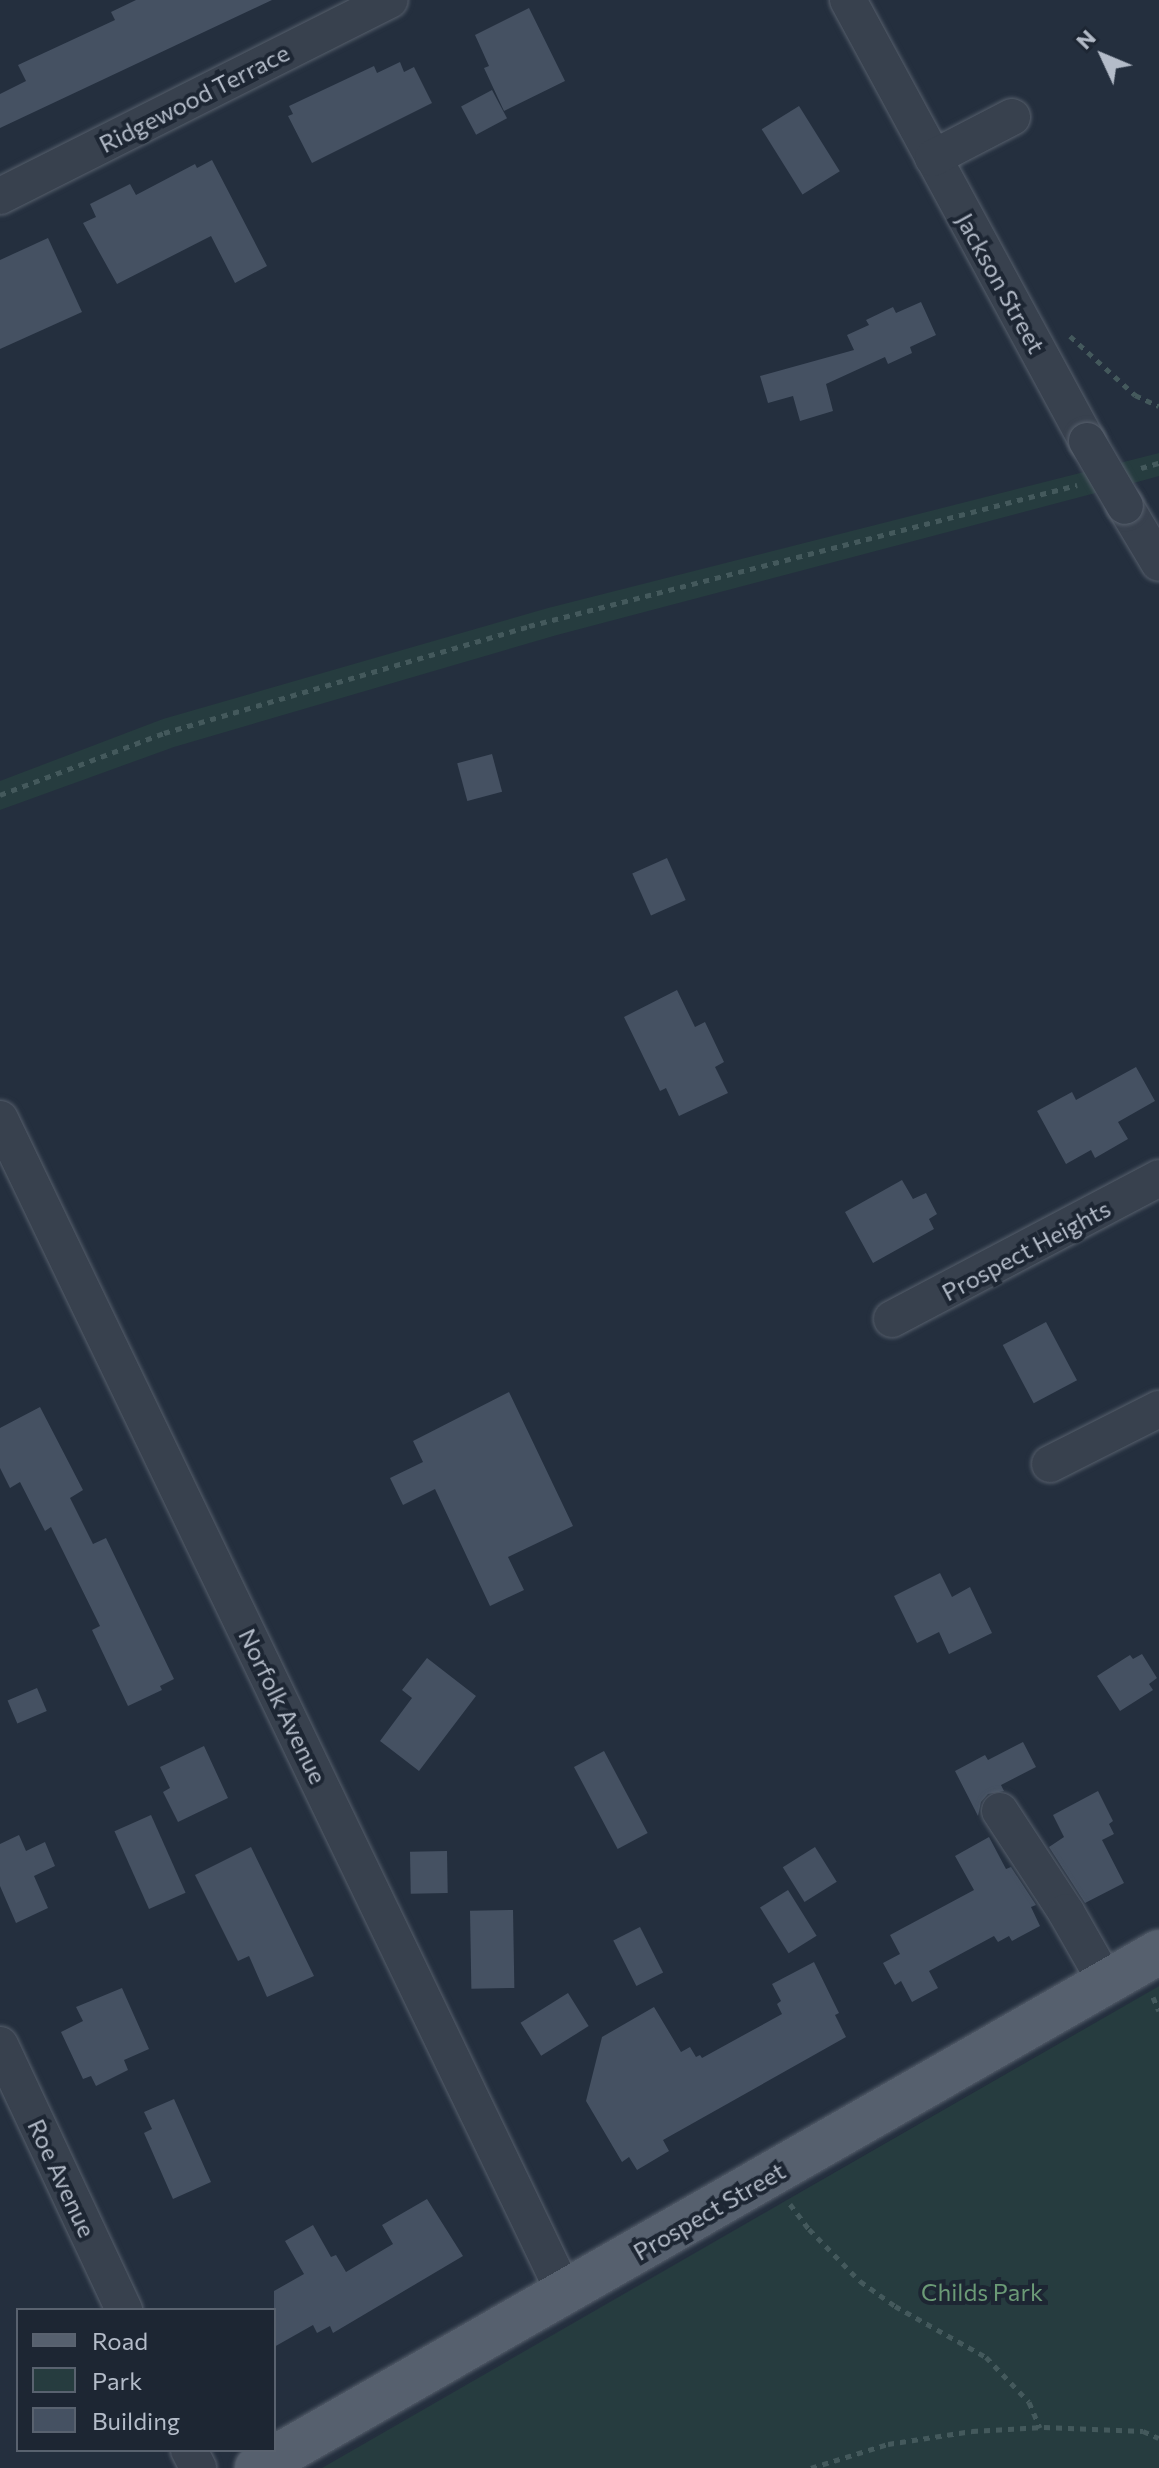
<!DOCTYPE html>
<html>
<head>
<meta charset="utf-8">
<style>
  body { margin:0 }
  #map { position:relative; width:1159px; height:2468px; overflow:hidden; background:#242f3e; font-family:Commissioner,sans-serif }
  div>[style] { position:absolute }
  .green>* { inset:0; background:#263c3f }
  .building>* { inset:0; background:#455162; transform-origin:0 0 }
  .path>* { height:5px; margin-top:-2.5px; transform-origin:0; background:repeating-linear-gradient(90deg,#44595c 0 6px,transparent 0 12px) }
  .roads { filter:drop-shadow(0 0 2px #565f6c) drop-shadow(0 0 2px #565f6c) }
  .minor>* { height:36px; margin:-18px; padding:0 18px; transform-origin:18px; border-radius:18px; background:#38414e }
  .major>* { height:44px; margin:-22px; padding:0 22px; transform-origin:22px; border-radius:22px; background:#56606e }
  .bridges { filter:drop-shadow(0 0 2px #565f6c) drop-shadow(0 0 2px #565f6c) }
  .minor-bridge>* { height:36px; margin:-18px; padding:0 18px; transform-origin:18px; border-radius:18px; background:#38414e }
  span { translate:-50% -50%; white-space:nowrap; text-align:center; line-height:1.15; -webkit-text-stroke:8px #1d2633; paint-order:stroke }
  .street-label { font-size:24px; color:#b4bcc9 }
  .park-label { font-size:24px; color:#6b9a76 }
  .legend { position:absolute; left:16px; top:2308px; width:260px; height:144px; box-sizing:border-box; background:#1d2633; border:2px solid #59626f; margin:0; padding:10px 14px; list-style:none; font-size:24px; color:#b4bcc9 }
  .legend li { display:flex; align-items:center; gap:16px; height:40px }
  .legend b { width:40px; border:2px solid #59626f }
  .north { position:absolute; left:1063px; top:16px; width:80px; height:80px; -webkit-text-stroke:6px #1d2633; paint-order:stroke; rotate:314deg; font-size:22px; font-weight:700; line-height:32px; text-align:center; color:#b4bcc9 }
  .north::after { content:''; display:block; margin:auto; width:28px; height:36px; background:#b4bcc9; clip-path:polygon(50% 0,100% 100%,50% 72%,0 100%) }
</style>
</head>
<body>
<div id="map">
  <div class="green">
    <div style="clip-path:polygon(1159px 453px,1159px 476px,1141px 481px,557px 635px,174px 747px,0 810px,0 781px,163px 719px,548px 608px)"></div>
    <div style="clip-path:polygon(1159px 1986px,1159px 2468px,322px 2468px,787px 2200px)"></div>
  </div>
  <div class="building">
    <div style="clip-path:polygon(136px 0,272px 0,0 128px,0 94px,26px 81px,18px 65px,115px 20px,111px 12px)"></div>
    <div style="clip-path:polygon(529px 8px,565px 81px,504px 111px,484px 68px,489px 66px,475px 35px)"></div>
    <div style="clip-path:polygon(400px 62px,404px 72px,414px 67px,432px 103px,312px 163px,288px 116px,293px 114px,289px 106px,374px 66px,377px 73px)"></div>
    <div style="left:492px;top:90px;width:32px;height:35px;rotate:62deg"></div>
    <div style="left:799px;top:106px;width:77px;height:44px;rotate:58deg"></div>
    <div style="clip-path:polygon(212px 160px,267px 266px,235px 283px,211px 236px,117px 284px,83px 223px,96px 217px,90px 204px,130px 184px,136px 195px,195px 164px,197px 168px)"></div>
    <div style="clip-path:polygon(48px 238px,82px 312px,0 349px,0 260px)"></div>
    <div style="clip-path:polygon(921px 302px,936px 335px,910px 347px,912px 353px,888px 364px,885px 357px,826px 384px,833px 411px,800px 421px,793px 396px,768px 403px,760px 376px,854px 350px,847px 335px,869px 325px,866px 320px,893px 307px,896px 313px)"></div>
    <div style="left:492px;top:754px;width:39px;height:36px;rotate:75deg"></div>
    <div style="left:667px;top:858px;width:46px;height:38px;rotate:66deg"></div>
    <div style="clip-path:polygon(677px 990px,695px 1027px,705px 1022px,724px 1062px,715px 1067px,728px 1093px,679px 1116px,666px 1088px,660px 1091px,624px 1017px)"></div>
    <div style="clip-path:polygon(1136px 1067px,1155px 1101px,1118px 1122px,1128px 1139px,1095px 1158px,1091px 1150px,1066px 1164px,1037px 1111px,1072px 1092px,1076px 1100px)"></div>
    <div style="clip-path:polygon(902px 1180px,913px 1199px,926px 1193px,937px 1214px,929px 1219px,934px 1229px,873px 1263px,845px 1212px)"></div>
    <div style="left:1046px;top:1322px;width:66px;height:49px;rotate:62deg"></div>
    <div style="clip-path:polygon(509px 1392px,573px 1526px,508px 1557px,524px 1590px,490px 1606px,435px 1489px,403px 1505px,390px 1478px,423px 1462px,413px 1441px)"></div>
    <div style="clip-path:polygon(40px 1407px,83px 1490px,70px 1498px,93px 1544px,106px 1538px,174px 1679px,160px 1686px,162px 1690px,128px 1706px,92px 1630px,100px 1626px,51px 1527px,45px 1531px,20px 1482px,10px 1488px,0 1468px,0 1428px)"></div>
    <div style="clip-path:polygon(940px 1573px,952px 1597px,970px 1587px,992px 1633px,949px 1654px,939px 1632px,917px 1643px,894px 1596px)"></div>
    <div style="clip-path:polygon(1142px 1654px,1157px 1678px,1149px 1684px,1153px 1690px,1120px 1711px,1097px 1676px,1130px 1655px,1133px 1659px)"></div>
    <div style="clip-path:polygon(427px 1658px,476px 1696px,419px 1771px,380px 1741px,412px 1698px,402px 1690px)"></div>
    <div style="left:37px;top:1688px;width:25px;height:32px;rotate:67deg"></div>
    <div style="clip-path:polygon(1023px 1742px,1036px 1767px,1001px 1785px,1004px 1791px,988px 1794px,981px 1802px,978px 1816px,955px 1771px,985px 1755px,988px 1760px)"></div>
    <div style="clip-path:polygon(204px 1746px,228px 1798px,178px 1822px,163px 1792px,170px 1788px,160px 1767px)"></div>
    <div style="left:604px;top:1751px;width:93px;height:34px;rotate:62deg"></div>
    <div style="clip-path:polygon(1098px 1791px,1113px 1821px,1109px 1824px,1114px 1834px,1102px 1840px,1124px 1883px,1085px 1903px,1049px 1847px,1064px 1837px,1053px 1815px)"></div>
    <div style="left:151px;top:1815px;width:85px;height:40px;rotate:66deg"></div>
    <div style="clip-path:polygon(19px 1835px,26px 1851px,45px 1842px,55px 1866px,34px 1876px,48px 1908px,16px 1923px,0 1886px,0 1844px)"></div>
    <div style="clip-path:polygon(989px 1837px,1006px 1869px,1011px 1867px,1036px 1905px,1031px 1907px,1040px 1926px,1012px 1941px,1009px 1936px,998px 1942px,994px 1936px,929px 1971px,938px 1988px,912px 2002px,901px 1981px,895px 1985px,883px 1963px,900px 1954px,890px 1935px,974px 1890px,955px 1856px)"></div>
    <div style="clip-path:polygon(251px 1847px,314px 1976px,267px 1997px,249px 1956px,238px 1961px,195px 1875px)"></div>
    <div style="left:815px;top:1847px;width:41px;height:38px;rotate:58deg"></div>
    <div style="left:447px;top:1851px;width:42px;height:37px;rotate:89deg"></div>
    <div style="left:788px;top:1890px;width:54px;height:33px;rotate:58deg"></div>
    <div style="left:513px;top:1910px;width:78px;height:43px;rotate:89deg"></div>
    <div style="left:640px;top:1927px;width:51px;height:30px;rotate:63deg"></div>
    <div style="clip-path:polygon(814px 1962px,839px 2013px,835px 2015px,846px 2037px,663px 2140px,669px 2151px,637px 2170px,629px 2157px,622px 2162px,586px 2101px,602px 2037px,654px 2007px,681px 2052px,690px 2047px,696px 2057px,700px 2055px,702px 2058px,782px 2014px,777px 2004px,781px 2001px,772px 1984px)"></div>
    <div style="clip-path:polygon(122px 1988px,149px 2049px,124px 2060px,128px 2070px,96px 2086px,91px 2076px,83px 2079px,61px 2032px,83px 2021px,76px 2007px)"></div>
    <div style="left:568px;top:1993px;width:39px;height:56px;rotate:58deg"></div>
    <div style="clip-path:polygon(174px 2099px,211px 2182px,173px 2199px,144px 2133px,152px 2129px,144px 2112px)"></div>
    <div style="clip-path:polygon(427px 2199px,463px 2256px,333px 2333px,330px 2326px,317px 2333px,313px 2325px,274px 2347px,274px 2291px,304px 2274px,285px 2241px,313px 2225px,331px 2257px,336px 2255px,346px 2272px,393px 2244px,382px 2225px)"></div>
  </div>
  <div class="path">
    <div style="left:1070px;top:336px;width:88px;rotate:42.2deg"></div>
    <div style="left:1135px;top:395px;width:26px;rotate:25deg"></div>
    <div style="left:1141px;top:468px;width:19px;rotate:-16deg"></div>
    <div style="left:0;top:795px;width:175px;rotate:-20.7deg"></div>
    <div style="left:164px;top:733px;width:380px;rotate:-16.3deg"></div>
    <div style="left:529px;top:626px;width:566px;rotate:-14.43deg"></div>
    <div style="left:1153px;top:1997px;width:15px;rotate:67deg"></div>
    <div style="left:790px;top:2204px;width:31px;rotate:53deg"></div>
    <div style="left:809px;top:2229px;width:73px;rotate:45.6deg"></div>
    <div style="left:860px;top:2281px;width:43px;rotate:35.5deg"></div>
    <div style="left:895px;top:2306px;width:104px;rotate:29.3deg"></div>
    <div style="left:986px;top:2357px;width:62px;rotate:46.3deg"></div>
    <div style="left:1029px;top:2402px;width:28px;rotate:67deg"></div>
    <div style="left:811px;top:2468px;width:81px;rotate:-17.3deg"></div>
    <div style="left:888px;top:2444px;width:85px;rotate:-8.8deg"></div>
    <div style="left:972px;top:2431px;width:72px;rotate:-3.2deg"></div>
    <div style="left:1044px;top:2427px;width:99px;rotate:2.3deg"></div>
    <div style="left:1143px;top:2431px;width:17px;rotate:24deg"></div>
  </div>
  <div class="roads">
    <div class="minor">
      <div style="left:848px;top:0;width:502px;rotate:61.54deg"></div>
      <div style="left:933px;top:158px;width:89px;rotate:-27.4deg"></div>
      <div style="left:0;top:196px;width:436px;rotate:-26.7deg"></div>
      <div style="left:1125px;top:506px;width:66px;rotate:59.2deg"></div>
      <div style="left:0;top:1119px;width:1304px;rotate:64.32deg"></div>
      <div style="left:892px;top:1319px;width:302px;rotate:-27.8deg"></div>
      <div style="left:1050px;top:1464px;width:122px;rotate:-26.8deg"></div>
      <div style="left:1000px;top:1811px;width:121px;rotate:56.8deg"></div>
      <div style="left:1066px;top:1912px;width:81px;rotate:60.3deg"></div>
      <div style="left:0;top:2045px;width:293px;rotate:64.9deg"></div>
      <div style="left:189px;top:2450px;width:20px;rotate:63deg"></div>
    </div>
    <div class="major">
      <div style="left:257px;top:2468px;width:1039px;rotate:-29.77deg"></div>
    </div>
  </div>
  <div class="bridges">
    <div class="minor-bridge">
      <div style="left:1087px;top:441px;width:75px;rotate:59.7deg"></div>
    </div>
  </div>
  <div class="street-label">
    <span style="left:194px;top:98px;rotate:-27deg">Ridgewood Terrace</span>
    <span style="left:1001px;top:283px;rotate:61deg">Jackson Street</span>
    <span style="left:1026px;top:1250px;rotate:-28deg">Prospect Heights</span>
    <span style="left:283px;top:1706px;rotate:64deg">Norfolk Avenue</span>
    <span style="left:62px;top:2178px;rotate:65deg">Roe Avenue</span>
    <span style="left:709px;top:2211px;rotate:-30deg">Prospect Street</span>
  </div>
  <div class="park-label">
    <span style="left:982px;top:2292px">Childs Park</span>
  </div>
  <ul class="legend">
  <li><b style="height:10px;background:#56606e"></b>Road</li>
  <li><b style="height:22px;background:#263c3f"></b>Park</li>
  <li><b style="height:22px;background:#455162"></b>Building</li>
  </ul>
  <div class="north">N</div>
</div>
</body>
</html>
